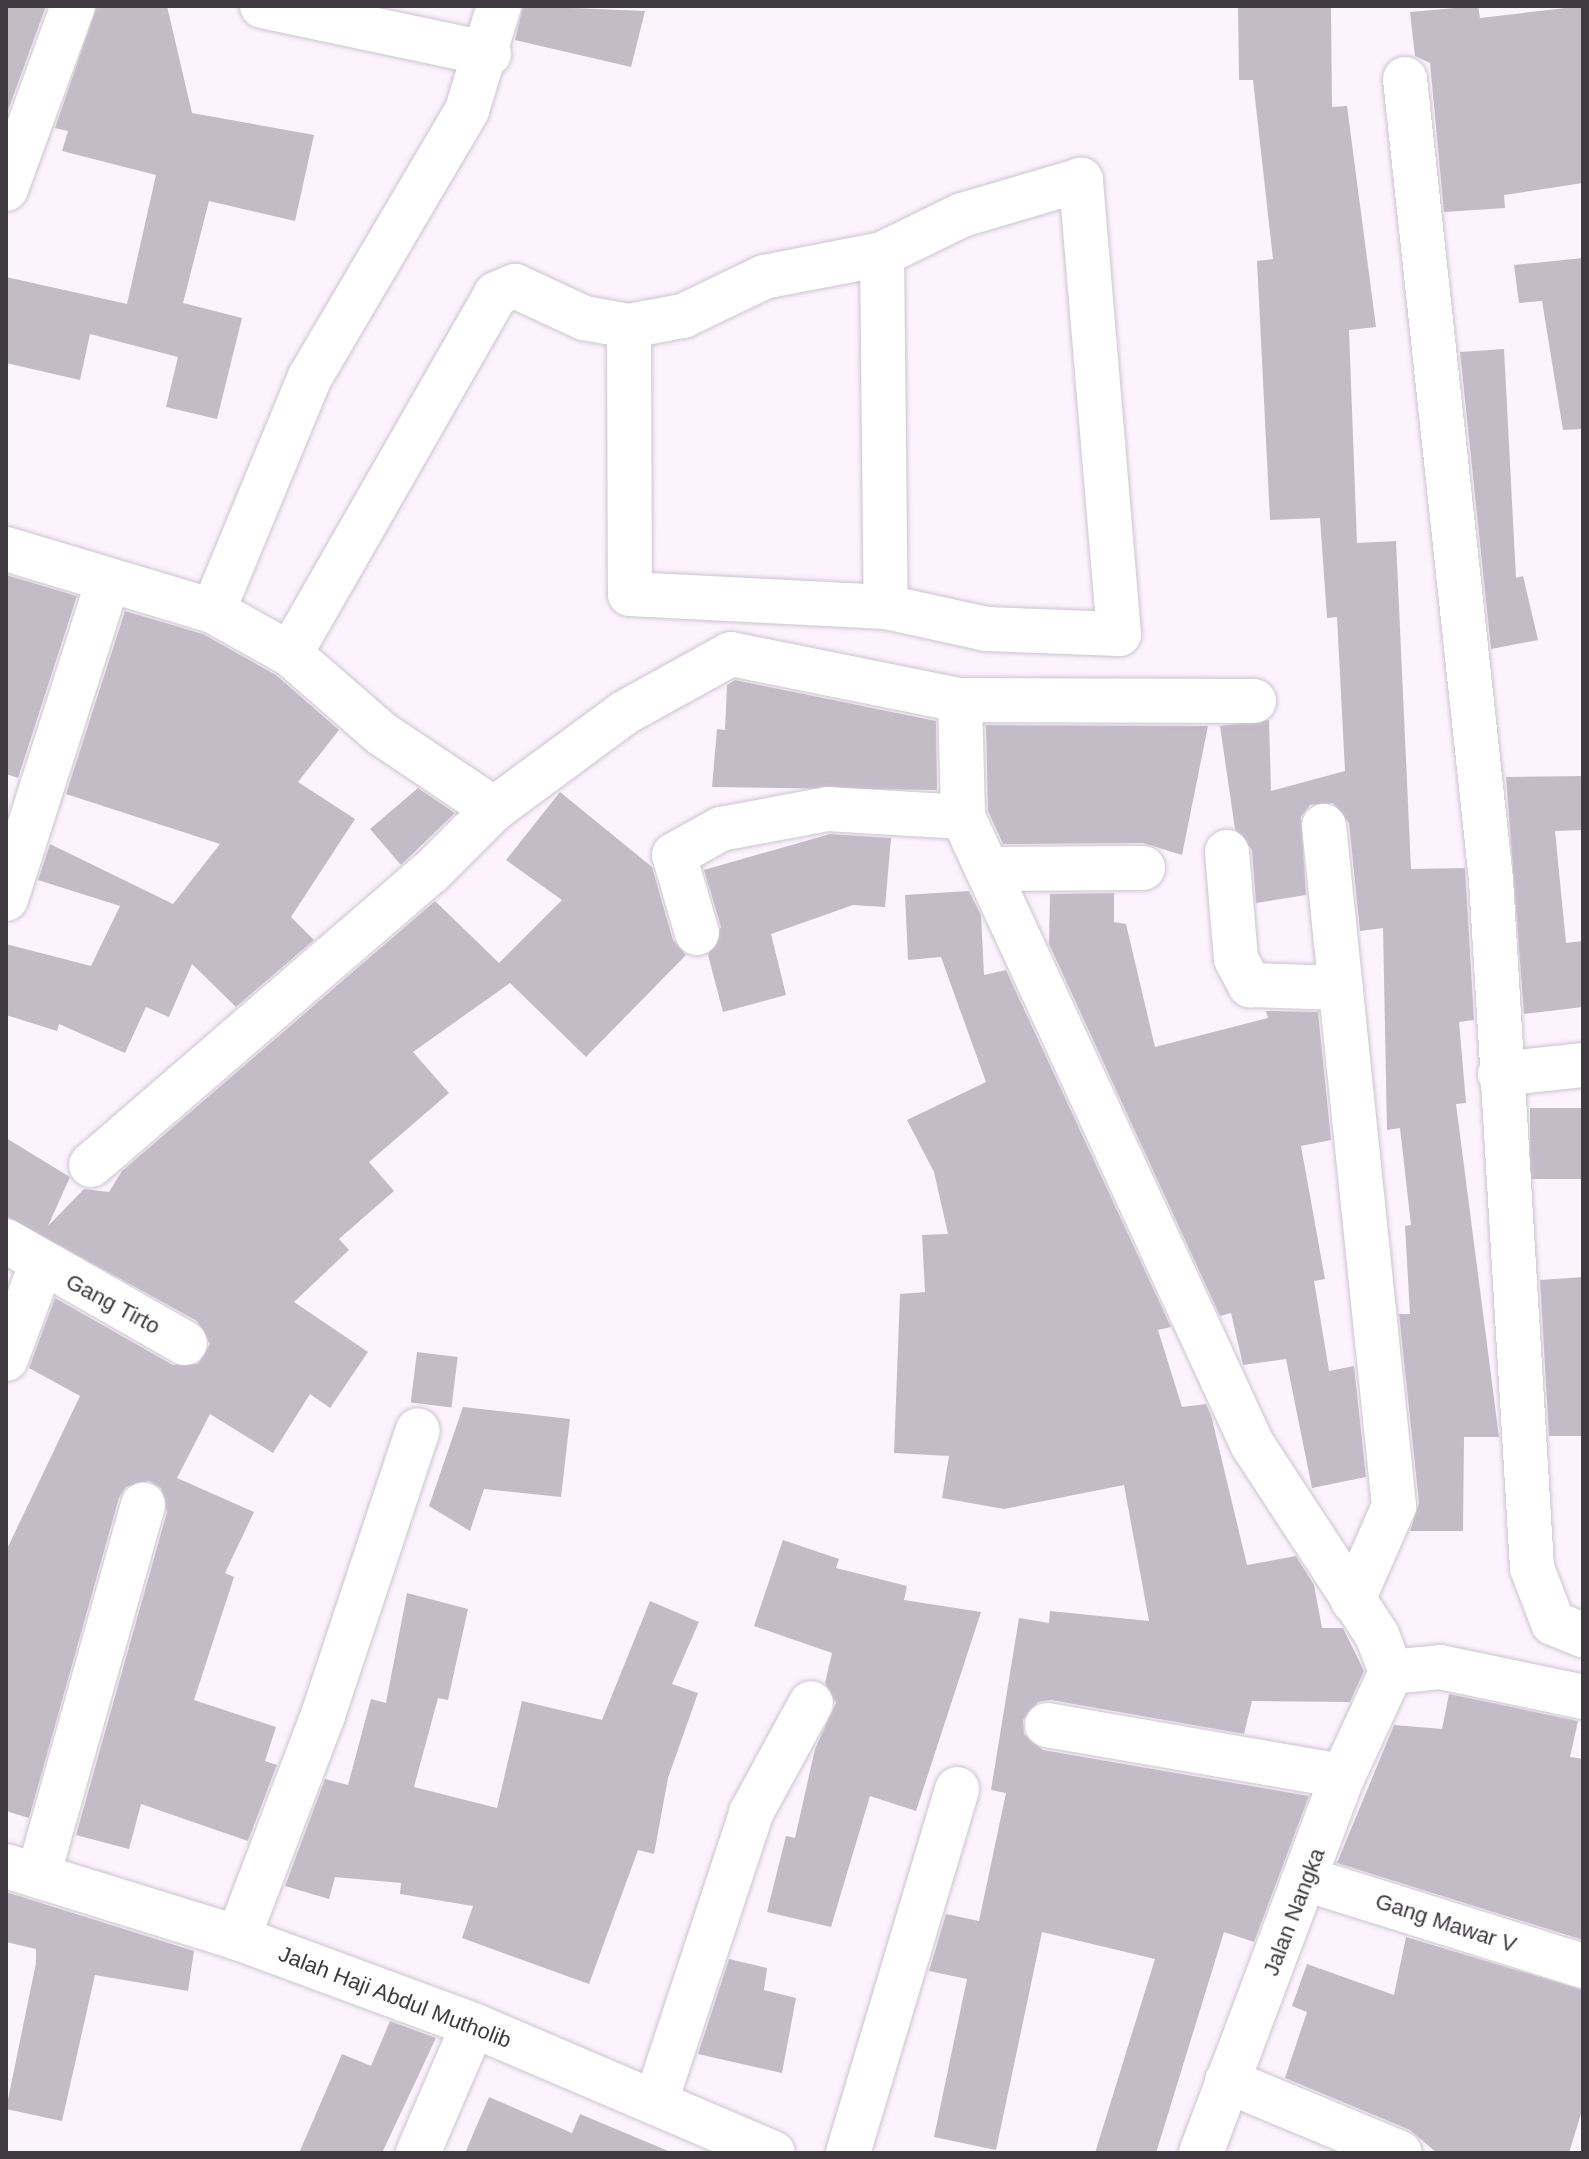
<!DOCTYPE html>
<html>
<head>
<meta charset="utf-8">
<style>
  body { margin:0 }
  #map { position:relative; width:1589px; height:2159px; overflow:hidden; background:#fcf3fe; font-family:Arial,sans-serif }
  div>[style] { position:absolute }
  .building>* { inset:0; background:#c3bbc6; transform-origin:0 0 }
  .roads { filter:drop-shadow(0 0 2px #ccc4ce) drop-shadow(0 0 2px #ccc4ce) }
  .minor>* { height:44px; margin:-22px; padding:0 22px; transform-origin:22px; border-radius:22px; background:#fff }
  span { translate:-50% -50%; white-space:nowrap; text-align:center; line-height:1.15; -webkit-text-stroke:6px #fff; paint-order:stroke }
  .street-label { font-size:22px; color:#3e3a3f }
  .frame { position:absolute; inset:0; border:8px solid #3e3a3f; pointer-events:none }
</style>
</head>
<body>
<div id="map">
  <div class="building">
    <div style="clip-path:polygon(6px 6px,46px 6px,6px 116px)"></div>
    <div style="clip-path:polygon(97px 6px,167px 6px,192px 113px,314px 135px,295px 221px,209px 201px,183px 303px,242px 318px,217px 419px,166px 407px,178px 357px,90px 334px,80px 380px,6px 363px,6px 277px,127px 304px,156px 175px,62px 151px,68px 131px,55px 128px)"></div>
    <div style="clip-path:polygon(523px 6px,645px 11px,631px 67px,515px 40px)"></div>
    <div style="clip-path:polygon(1238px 6px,1331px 6px,1332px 107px,1347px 106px,1376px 327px,1349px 330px,1357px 543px,1396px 541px,1411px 869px,1465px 868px,1474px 1020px,1459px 1022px,1466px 1103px,1456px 1104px,1499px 1437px,1464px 1437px,1463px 1531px,1410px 1531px,1419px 1503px,1399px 1314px,1410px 1314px,1405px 1226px,1411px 1225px,1400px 1128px,1387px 1130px,1383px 928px,1360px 931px,1349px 823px,1333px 803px,1310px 805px,1301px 817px,1306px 895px,1256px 903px,1252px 850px,1235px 829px,1220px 726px,1269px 720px,1271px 791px,1345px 771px,1337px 617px,1327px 618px,1320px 518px,1270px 520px,1257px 261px,1273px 259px,1253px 80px,1239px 80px)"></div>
    <div style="clip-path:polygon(1478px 6px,1480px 18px,1583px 6px,1583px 183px,1504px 195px,1505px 208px,1444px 212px,1430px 63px,1415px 56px,1410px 12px)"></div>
    <div style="clip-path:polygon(1583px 258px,1583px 429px,1563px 430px,1542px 301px,1519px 303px,1514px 265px)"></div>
    <div style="clip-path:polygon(1504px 349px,1516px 578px,1523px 576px,1538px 640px,1491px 649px,1460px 352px)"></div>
    <div style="clip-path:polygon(6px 575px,77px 596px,18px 778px,6px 774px)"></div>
    <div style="clip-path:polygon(125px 611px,203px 634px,276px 675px,339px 730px,298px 782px,355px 819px,291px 917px,314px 940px,236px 1007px,192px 964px,169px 1017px,146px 1007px,125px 1053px,59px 1024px,57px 1031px,6px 1015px,6px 944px,91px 966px,120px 906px,38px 880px,50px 844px,173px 904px,220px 844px,66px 794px)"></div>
    <div style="clip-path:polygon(735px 680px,936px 721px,937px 790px,712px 787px,717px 729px,725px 730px,727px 685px)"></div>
    <div style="clip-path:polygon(986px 725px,1208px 726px,1182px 855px,1143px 843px,1003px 844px,988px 811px)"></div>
    <div style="clip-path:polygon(1583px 776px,1583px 830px,1555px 831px,1566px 943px,1583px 941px,1583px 1007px,1524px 1014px,1506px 777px)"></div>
    <div style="clip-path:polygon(418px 788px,455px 813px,401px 865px,370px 829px)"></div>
    <div style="clip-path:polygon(560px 792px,652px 867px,673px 940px,686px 955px,586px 1057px,510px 983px,413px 1052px,449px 1093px,369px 1162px,394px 1191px,339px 1239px,349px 1250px,294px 1302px,368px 1352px,330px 1408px,310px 1394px,273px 1453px,210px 1414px,177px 1478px,254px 1512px,225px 1573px,234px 1577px,194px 1700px,276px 1727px,265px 1761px,277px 1765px,248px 1841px,141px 1804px,129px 1849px,76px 1835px,167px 1512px,161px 1488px,149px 1481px,126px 1487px,119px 1498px,29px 1818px,6px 1811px,6px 1551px,80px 1396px,29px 1368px,55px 1298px,173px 1365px,198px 1364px,210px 1344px,197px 1321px,6px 1216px,6px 1138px,70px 1177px,48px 1226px,84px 1189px,109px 1192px,122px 1171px,435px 901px,499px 963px,562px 900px,506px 860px)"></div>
    <div style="clip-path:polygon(830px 834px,891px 838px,885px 907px,853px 905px,771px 934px,786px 995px,723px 1012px,708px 955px,721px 927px,704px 870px)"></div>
    <div style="clip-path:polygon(969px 891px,981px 915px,984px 975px,1006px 970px,1171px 1327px,1158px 1330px,1182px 1407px,1206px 1404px,1211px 1415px,1247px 1565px,1296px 1556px,1314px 1585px,1322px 1628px,1343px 1628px,1364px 1671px,1350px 1702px,1252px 1701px,1244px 1734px,1051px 1700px,1038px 1702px,1023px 1720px,1024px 1734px,1043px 1750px,1309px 1796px,1254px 1942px,1224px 1932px,1156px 2153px,1095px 2153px,1155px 1959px,1042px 1932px,996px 2150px,934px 2137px,967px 1979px,929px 1971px,946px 1914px,979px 1921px,1006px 1793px,991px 1790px,1019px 1618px,1049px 1623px,1050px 1611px,1149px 1621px,1124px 1485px,1004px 1509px,942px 1498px,949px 1456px,894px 1453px,900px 1294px,925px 1292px,922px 1235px,948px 1234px,934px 1172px,907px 1120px,986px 1082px,941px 957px,908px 960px,905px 895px)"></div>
    <div style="clip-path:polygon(1114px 893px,1114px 922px,1126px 924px,1155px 1047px,1268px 1018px,1266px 1011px,1318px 1012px,1331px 1140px,1301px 1146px,1325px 1279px,1314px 1281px,1329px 1371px,1354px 1366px,1366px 1477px,1312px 1488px,1286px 1359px,1243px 1365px,1231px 1313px,1220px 1316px,1049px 944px,1050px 894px)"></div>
    <div style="left:1583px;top:1108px;width:71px;height:53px;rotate:90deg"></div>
    <div style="clip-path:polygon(1583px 1277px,1583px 1436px,1549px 1436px,1540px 1280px)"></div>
    <div style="left:417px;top:1352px;width:41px;height:51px;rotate:7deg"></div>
    <div style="clip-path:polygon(463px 1407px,570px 1419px,561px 1497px,484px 1489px,470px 1531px,429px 1506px)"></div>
    <div style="clip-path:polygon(783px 1540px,839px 1559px,836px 1568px,907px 1586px,904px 1600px,981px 1612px,916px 1811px,870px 1796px,831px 1927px,767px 1912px,786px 1836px,795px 1838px,815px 1749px,836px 1703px,825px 1683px,832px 1653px,754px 1626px)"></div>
    <div style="clip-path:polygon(407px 1593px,468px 1609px,448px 1700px,438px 1698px,414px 1787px,497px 1808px,522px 1701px,602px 1720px,650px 1601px,699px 1622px,672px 1684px,698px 1693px,668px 1778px,654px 1854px,638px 1850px,589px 1984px,462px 1938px,473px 1906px,400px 1894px,401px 1883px,335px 1877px,329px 1899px,285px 1886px,325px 1779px,348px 1785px,371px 1699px,386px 1703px)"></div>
    <div style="clip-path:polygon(1449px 1694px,1578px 1721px,1570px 1757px,1583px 1759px,1583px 1940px,1337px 1863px,1394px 1725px,1442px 1729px)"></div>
    <div style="clip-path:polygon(6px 1892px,194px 1951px,188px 1991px,95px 1975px,62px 2121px,6px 2109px,36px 1963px,36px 1949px,6px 1942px)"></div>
    <div style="clip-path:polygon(1406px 1937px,1583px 1990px,1583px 2107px,1569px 2153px,1437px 2153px,1410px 2130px,1285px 2078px,1307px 2012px,1292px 2006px,1307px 1964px,1394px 1995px)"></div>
    <div style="clip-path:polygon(729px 1959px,767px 1968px,764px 1990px,796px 1998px,782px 2073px,698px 2054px)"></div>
    <div style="clip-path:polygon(390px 2021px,436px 2038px,382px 2153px,299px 2153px,342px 2054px,371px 2066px)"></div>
    <div style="clip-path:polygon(489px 2097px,572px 2133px,580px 2114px,673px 2153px,465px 2153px)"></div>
  </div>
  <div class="roads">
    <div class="minor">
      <div style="left:262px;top:6px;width:232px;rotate:11.9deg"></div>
      <div style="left:1405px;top:79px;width:806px;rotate:83.87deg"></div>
      <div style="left:1491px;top:880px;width:689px;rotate:86.59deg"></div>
      <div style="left:1532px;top:1568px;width:59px;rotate:69.1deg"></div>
      <div style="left:1553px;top:1623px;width:32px;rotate:22deg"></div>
      <div style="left:6px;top:189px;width:195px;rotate:-69.9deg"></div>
      <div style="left:629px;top:326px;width:268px;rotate:89.8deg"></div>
      <div style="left:630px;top:594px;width:256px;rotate:2.9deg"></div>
      <div style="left:886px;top:607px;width:103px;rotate:12.3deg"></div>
      <div style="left:987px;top:629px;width:132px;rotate:2.2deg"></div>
      <div style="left:1119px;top:634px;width:456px;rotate:-94.8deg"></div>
      <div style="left:1081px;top:180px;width:124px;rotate:163.6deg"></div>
      <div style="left:962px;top:215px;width:89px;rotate:154deg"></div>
      <div style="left:6px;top:549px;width:216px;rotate:16.7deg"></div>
      <div style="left:213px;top:611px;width:88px;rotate:29.2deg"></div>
      <div style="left:290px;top:654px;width:122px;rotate:41deg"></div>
      <div style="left:382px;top:734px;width:135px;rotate:33.8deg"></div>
      <div style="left:494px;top:809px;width:162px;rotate:-36.4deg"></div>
      <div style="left:624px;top:713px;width:122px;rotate:-28.9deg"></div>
      <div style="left:731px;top:654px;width:234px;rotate:11.4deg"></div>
      <div style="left:960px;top:700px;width:294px;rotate:0.2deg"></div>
      <div style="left:213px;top:611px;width:253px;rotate:-67.5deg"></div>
      <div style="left:310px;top:377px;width:310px;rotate:-59.5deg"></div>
      <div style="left:467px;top:110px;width:109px;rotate:-72.9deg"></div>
      <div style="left:290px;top:654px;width:415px;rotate:-60.2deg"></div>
      <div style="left:496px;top:294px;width:21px;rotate:-23deg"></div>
      <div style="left:515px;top:286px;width:76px;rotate:24.9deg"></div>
      <div style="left:584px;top:318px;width:46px;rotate:10.1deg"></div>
      <div style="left:629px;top:326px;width:55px;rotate:-10.5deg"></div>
      <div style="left:683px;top:316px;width:90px;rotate:-25.7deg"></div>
      <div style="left:764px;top:277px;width:120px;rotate:-11deg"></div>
      <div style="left:882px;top:254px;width:353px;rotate:89.4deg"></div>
      <div style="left:960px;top:700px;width:117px;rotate:88.5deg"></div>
      <div style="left:963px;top:817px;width:690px;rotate:65.25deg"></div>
      <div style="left:1252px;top:1444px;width:228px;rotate:56.8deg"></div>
      <div style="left:1377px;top:1635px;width:40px;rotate:69deg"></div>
      <div style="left:1324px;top:826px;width:684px;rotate:84.12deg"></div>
      <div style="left:1394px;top:1506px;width:103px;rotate:113.6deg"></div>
      <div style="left:1227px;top:852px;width:107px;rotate:85.2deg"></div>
      <div style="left:1236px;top:959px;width:30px;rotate:62deg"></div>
      <div style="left:1250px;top:985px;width:91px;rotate:1.9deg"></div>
      <div style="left:988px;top:869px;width:155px;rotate:-0.4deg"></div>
      <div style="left:6px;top:899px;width:331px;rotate:-72.2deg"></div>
      <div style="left:697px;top:933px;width:81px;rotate:-106.4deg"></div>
      <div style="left:674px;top:855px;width:54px;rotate:-29deg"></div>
      <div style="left:721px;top:829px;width:109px;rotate:-10.6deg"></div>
      <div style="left:828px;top:809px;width:135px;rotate:3.4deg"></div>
      <div style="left:1500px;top:1074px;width:83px;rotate:-6.2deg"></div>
      <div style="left:91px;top:1165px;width:449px;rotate:-40.8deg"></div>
      <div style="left:431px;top:872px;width:89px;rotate:-45deg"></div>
      <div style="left:6px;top:1241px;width:206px;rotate:29.7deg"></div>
      <div style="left:6px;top:1359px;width:100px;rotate:-69.6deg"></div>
      <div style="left:1391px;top:1672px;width:49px;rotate:-5.8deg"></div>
      <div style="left:1440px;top:1667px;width:146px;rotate:11.8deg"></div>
      <div style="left:1047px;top:1725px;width:300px;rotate:9.8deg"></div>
      <div style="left:6px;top:1866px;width:243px;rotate:17.2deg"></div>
      <div style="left:238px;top:1938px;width:251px;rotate:20.3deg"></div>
      <div style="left:473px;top:2025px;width:326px;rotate:23.1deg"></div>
      <div style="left:38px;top:1876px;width:386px;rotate:-74.2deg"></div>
      <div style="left:1309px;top:1880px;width:287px;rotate:17.4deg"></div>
      <div style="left:238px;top:1938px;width:239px;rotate:-69.1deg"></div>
      <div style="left:323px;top:1715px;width:300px;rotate:-71.6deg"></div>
      <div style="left:1227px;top:2081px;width:187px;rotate:22.6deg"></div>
      <div style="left:657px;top:2098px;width:300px;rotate:-71.7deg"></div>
      <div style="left:751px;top:1813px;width:125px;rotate:-61.4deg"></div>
      <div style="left:418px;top:2153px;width:139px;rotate:-66.7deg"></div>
      <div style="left:848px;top:2153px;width:380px;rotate:-73.3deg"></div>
      <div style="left:1201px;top:2153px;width:403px;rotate:-69.4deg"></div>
      <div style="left:1343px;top:1776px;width:115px;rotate:-65.2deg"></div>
    </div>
  </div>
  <div class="street-label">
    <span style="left:113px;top:1304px;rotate:28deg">Gang Tirto</span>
    <span style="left:1294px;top:1912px;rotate:-69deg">Jalan Nangka</span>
    <span style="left:1446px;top:1923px;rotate:18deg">Gang Mawar V</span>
    <span style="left:395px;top:1997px;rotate:21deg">Jalah Haji Abdul Mutholib</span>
  </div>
  <div class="frame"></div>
</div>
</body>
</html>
